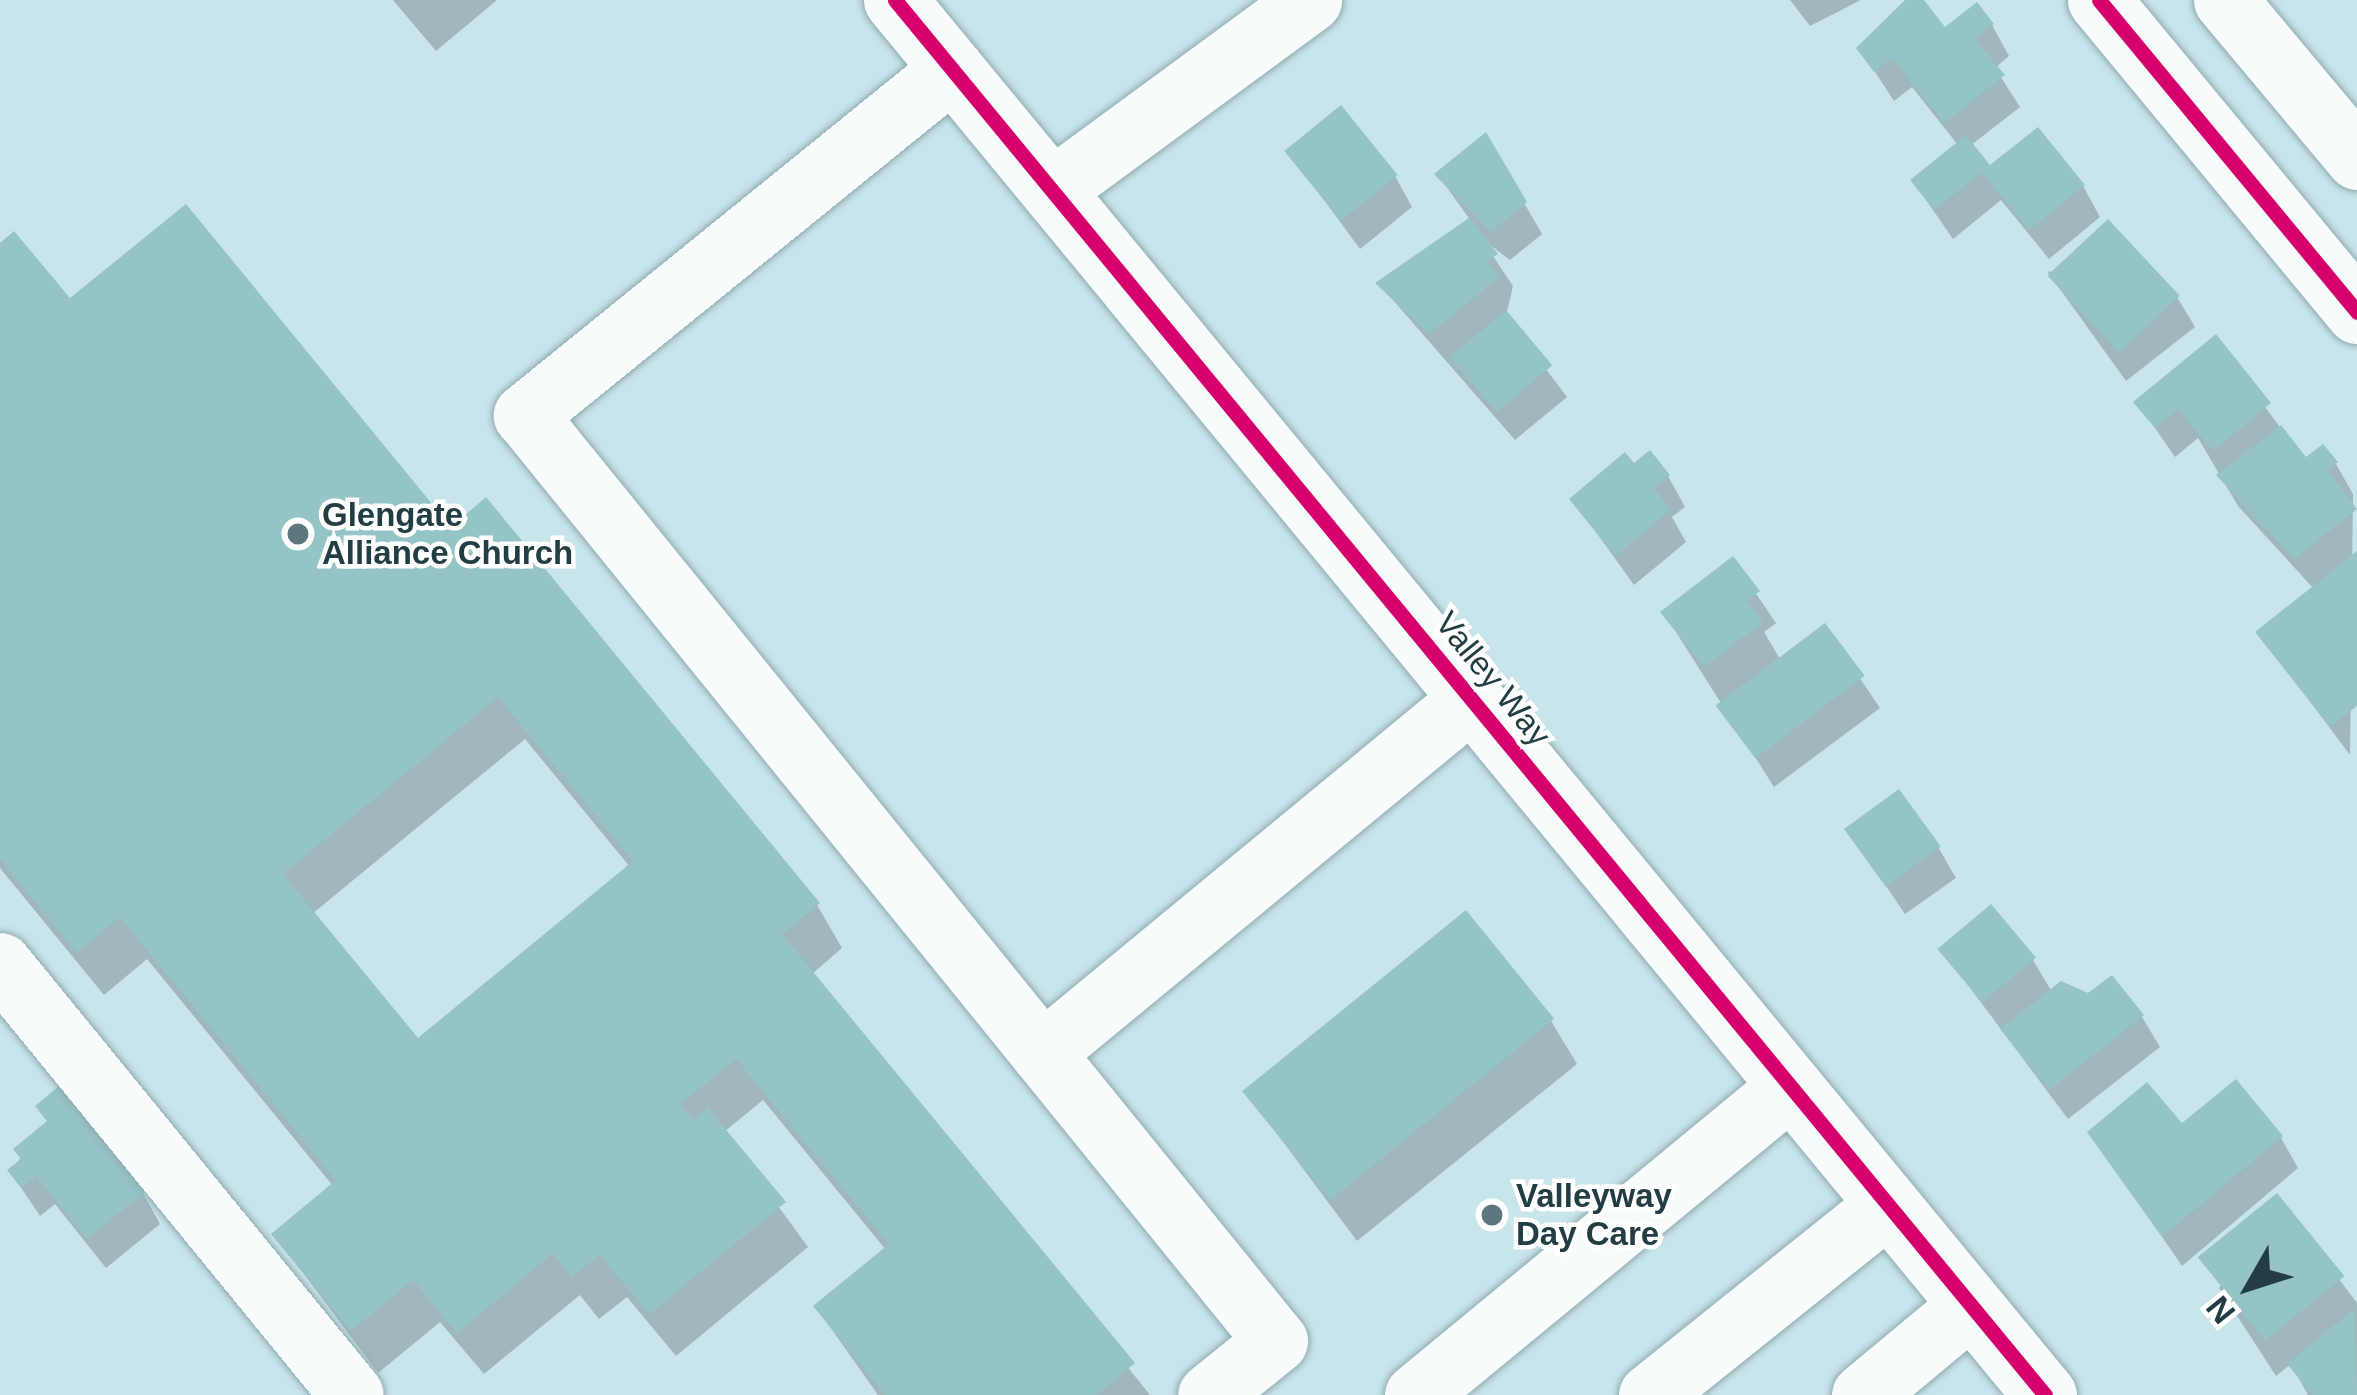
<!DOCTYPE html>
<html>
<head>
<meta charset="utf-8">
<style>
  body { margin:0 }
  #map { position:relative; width:2357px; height:1395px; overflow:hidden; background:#c8e5eb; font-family:Arial,sans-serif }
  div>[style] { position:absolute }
  .shadow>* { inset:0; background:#0003 }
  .building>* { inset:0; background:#95c4c6; transform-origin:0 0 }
  .roads { filter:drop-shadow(0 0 3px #91abb1) drop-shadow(0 0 3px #91abb1) }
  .minor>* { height:63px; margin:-31.5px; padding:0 31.5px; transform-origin:31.5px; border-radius:31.5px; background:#f7fbfc }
  .cycleway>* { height:15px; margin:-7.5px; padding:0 7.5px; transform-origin:7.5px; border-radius:7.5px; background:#d6006c }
  .dots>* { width:33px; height:33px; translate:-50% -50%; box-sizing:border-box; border:6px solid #fff; border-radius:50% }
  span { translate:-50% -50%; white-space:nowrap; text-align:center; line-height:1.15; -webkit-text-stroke:9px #fff; paint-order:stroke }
  .poi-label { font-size:33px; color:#223e44; font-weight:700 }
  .left { translate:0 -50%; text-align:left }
  .street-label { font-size:33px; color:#223e44 }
  .north { position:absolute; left:2189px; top:1227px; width:120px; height:120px; -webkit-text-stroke:9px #fff; paint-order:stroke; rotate:231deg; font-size:33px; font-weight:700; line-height:48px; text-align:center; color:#223e44 }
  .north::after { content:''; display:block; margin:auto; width:42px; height:54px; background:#223e44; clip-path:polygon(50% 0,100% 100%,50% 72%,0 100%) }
</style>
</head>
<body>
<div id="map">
  <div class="shadow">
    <div style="clip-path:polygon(393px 0,497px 0,436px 51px)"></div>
    <div style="clip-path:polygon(1790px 0,1861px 0,1810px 26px)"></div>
    <div style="clip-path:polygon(1911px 0,1944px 31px,1992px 25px,2009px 56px,1995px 68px,2020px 107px,1970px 146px,1990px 170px,2083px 186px,2100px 217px,2049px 259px,2001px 200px,1953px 239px,1913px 181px,1958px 145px,1912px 87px,1894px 101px,1860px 49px)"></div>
    <div style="clip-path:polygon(1485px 136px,1542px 234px,1510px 260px,1481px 238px,1513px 286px,1506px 316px,1567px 397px,1515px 440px,1379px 284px,1471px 221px,1438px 175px)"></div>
    <div style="clip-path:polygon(1288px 151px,1395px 176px,1412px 207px,1360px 249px)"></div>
    <div style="clip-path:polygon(evenodd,0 246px,70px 303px,451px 531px,817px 905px,842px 948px,812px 974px,1150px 1395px,878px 1395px,816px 1307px,886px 1250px,763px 1100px,724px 1132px,808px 1247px,676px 1356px,627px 1297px,599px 1319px,580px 1295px,484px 1374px,440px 1322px,378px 1373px,274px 1234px,333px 1186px,147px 959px,104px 995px,0 868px,0 246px,525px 739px,630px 867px,418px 1042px,312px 914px,525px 739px)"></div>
    <div style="clip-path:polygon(2047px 271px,2177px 297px,2195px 327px,2126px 381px)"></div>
    <div style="clip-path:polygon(2215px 339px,2305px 461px,2336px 464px,2353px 494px,2350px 755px,2259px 633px,2314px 589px,2238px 506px,2198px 438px,2175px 457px,2137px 402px)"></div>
    <div style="clip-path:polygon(1633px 468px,1668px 476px,1685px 507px,1672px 517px,1686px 542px,1634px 585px,1573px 500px)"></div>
    <div style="clip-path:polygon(1733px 560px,1776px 623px,1764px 632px,1780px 659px,1825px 627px,1880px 708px,1774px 787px,1664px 613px)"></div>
    <div style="clip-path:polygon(1848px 830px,1938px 847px,1956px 878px,1905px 914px)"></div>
    <div style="clip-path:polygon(1941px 949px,2033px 960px,2052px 992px,2142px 1017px,2160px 1047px,2068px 1119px)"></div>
    <div style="clip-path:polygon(1551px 1021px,1577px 1064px,1357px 1241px,1246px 1092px)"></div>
    <div style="clip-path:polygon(38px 1106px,143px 1193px,160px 1224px,106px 1268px,55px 1204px,40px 1216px,10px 1171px,49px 1124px)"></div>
    <div style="clip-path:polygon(2181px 1128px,2281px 1138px,2298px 1168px,2182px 1266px,2091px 1133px)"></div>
    <div style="clip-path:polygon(2277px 1197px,2357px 1303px,2357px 1395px,2308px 1395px,2291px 1364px,2276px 1376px,2219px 1288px)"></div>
  </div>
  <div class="building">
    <div style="clip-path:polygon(1905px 0,1924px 0,1945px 27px,1977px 2px,1994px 24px,1975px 39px,2005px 75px,1944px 123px,1893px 58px,1874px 72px,1856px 48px)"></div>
    <div style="left:1341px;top:105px;width:90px;height:73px;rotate:51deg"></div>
    <div style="clip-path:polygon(2038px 127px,2085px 185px,2029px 230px,1982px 172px,1934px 210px,1910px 180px,1966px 135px,1990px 165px)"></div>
    <div style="clip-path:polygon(1486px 132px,1527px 202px,1491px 232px,1434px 174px)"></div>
    <div style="clip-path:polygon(evenodd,186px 204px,451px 527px,486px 497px,820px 903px,782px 934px,1135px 1363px,1096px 1395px,885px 1395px,813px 1306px,889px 1244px,736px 1059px,680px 1104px,693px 1120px,708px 1108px,786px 1202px,649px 1314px,600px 1255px,572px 1277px,553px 1253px,457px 1333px,413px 1280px,351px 1331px,271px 1234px,336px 1180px,120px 917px,77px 953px,0 859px,0 243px,14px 231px,70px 298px,186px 204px,498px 697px,633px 861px,418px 1038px,283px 874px,498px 697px)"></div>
    <div style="clip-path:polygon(1469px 218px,1498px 254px,1487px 262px,1499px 277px,1429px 334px,1375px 283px)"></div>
    <div style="left:2108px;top:219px;width:105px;height:83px;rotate:47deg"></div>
    <div style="left:1506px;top:310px;width:72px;height:73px;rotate:50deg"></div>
    <div style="clip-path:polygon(2216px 334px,2271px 403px,2213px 451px,2178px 409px,2155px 428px,2133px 402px)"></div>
    <div style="clip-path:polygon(2281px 425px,2306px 457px,2323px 444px,2338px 462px,2327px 470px,2357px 509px,2294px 559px,2216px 475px)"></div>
    <div style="clip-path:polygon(1650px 450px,1670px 475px,1654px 488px,1671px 510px,1615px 556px,1569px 499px,1625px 452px,1634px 463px)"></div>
    <div style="clip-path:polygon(2357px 551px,2357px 706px,2330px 727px,2255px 632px)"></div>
    <div style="clip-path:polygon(1733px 556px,1760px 591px,1747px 601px,1763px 622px,1704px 667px,1660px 612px)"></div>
    <div style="left:1825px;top:623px;width:66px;height:137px;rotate:53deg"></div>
    <div style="left:1899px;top:789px;width:71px;height:68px;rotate:54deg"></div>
    <div style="left:1991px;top:904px;width:70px;height:70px;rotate:50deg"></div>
    <div style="left:1466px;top:910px;width:140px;height:288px;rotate:51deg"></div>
    <div style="clip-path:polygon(2112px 975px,2144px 1015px,2049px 1090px,2000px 1029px,2061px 981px,2088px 993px)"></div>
    <div style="clip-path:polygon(2236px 1079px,2283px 1136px,2162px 1237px,2087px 1132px,2147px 1082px,2182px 1123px)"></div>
    <div style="clip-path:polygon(59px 1086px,145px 1192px,87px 1239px,36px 1176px,21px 1188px,7px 1170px,21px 1159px,13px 1149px,47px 1121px,35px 1106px)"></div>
    <div style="left:2277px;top:1193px;width:107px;height:102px;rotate:51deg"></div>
    <div style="clip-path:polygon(2354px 1309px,2357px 1395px,2313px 1395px,2287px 1364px)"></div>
  </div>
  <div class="roads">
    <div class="minor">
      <div style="left:895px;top:0;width:1808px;rotate:50.5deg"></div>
      <div style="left:2099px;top:0;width:405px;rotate:50.4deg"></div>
      <div style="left:2225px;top:0;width:206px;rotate:50.1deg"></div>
      <div style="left:952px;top:69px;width:550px;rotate:140.98deg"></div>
      <div style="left:525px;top:415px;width:1192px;rotate:50.96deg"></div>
      <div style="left:1276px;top:1341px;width:86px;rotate:141.1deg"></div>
      <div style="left:1053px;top:189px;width:319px;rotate:-36.3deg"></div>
      <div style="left:0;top:964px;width:556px;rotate:50.76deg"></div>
      <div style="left:1042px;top:1053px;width:556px;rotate:-39.53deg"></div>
      <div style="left:1416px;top:1395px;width:484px;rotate:-39.5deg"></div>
      <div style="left:1650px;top:1395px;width:304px;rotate:-38.7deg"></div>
      <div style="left:1863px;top:1395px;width:139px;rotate:-39.8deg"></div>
    </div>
  </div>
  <div class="cycleway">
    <div style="left:895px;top:0;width:1808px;rotate:50.5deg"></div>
    <div style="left:2099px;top:0;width:405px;rotate:50.4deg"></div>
  </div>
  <div class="dots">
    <div style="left:298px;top:534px;background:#5c787e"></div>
    <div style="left:1492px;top:1215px;background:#5c787e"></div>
  </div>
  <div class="poi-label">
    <span class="left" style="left:322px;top:534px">Glengate<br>Alliance Church</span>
    <span class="left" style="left:1516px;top:1215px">Valleyway<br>Day Care</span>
  </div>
  <div class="street-label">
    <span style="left:1493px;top:679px;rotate:51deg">Valley Way</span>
  </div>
  <div class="north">N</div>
</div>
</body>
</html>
